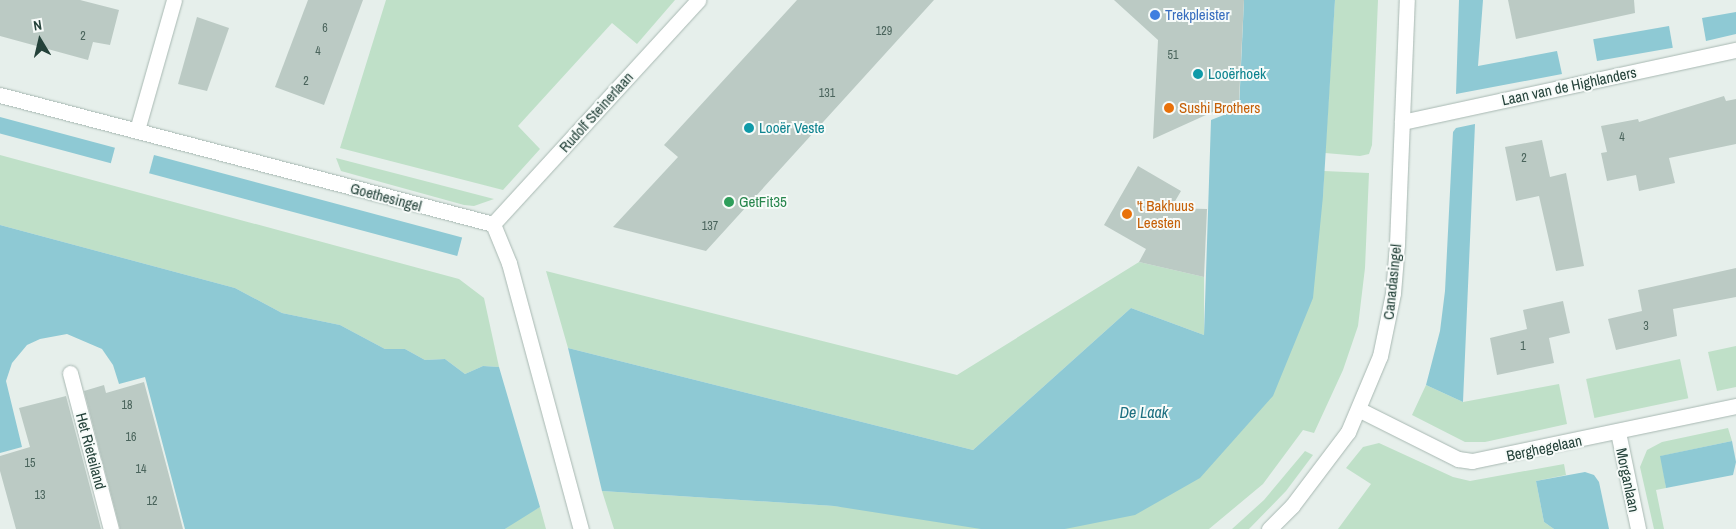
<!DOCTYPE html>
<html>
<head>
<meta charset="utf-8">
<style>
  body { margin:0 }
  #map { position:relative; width:1736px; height:529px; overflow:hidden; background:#e6efeb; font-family:"Archivo Narrow",sans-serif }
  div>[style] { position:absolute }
  .green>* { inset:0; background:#bfe0c8; transform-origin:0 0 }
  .water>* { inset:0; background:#8ec9d4; transform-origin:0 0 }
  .building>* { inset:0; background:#bbcac4 }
  .roads { filter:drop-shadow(0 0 1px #a8b8b2) drop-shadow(0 0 1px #a8b8b2) }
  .minor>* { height:15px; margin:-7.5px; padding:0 7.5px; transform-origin:7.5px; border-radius:7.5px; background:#fff }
  .dots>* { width:14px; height:14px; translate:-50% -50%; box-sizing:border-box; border:2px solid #f7fbf9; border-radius:50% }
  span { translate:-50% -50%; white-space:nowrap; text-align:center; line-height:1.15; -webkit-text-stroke:4px #f7fbf9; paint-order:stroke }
  .number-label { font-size:12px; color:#4a645c }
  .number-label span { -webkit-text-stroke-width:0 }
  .shop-label { font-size:15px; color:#366cbe }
  .left { translate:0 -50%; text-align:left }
  .culture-label { font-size:15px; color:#0d838f }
  .street-label { font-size:15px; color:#24423a }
  .food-label { font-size:15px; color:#c56008 }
  .leisure-label { font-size:15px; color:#27864d }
  .water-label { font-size:16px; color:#1c6f80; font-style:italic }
  .north { position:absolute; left:15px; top:15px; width:50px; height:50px; -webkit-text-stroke:4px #f7fbf9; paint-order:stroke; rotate:351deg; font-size:14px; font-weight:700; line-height:20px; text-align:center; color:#24423a }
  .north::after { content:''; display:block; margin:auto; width:18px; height:22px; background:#24423a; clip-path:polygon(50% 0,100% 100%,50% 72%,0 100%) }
</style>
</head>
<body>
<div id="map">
  <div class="green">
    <div style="clip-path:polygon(386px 0,675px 0,637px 44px,612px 23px,518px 126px,540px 149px,503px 190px,340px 148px)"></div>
    <div style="clip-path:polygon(1335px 0,1378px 0,1372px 145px,1369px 154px,1360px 156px,1325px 153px)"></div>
    <div style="clip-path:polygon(0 155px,459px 279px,484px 298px,499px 367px,483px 366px,465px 374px,445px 359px,425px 360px,405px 349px,385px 349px,340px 325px,282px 313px,235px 288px,0 225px)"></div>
    <div style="clip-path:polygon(336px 158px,421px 180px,494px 199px,474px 206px,464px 205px,341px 171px)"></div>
    <div style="clip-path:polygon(1324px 171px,1369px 173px,1365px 268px,1358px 326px,1343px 370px,1314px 433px,1303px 430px,1263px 484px,1209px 529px,614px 529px,602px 491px,834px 506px,1065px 529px,1323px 196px)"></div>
    <div style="clip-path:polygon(1139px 262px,1204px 277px,1204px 335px,1131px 308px,973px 450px,568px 348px,546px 271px,957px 375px)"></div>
    <div style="clip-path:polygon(1736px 346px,1736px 387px,1717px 391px,1708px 352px)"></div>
    <div style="left:1680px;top:359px;width:40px;height:96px;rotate:78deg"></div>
    <div style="clip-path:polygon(1559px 384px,1567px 424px,1485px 442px,1465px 442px,1412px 415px,1426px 385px,1463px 402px)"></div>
    <div style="clip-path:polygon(1728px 428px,1732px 441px,1661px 456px,1666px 488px,1656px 490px,1664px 529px,1654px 529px,1640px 467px,1647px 450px,1662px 442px)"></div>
    <div style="clip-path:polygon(1379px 443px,1453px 477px,1470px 481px,1564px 464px,1566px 475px,1536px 481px,1544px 522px,1554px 529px,1338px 529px,1371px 484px,1346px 468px,1363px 447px)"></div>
    <div style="clip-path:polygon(1305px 451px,1313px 455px,1286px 491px,1249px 529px,1232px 529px,1264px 500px)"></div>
    <div style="clip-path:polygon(540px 507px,546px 529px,505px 529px,518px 519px)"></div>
  </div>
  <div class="water">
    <div style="clip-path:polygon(1244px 0,1335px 0,1323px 196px,1313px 298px,1273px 396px,1200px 478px,1135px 515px,1065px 529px,981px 529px,834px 506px,602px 491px,568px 348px,973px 450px,1131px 308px,1204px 335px,1211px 120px,1239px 109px)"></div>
    <div style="clip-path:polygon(1459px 0,1483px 0,1478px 66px,1557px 51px,1562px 74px,1456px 94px)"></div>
    <div style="clip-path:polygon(1736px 12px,1736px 34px,1706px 41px,1702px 18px)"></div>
    <div style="left:1669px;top:26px;width:22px;height:77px;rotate:80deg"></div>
    <div style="left:0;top:117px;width:119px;height:16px;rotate:15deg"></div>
    <div style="clip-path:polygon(1475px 124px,1463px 402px,1426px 385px,1440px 331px,1445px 291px,1453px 132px,1456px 128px)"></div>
    <div style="left:154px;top:155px;width:319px;height:19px;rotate:15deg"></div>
    <div style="clip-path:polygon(0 225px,235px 288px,282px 313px,340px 325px,385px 349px,405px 349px,425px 360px,445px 359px,465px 374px,483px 366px,499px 367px,540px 507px,505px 529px,185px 529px,145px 377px,119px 384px,113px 365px,102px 349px,67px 334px,40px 339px,27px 345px,12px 363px,6px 381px,22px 447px,0 453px)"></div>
    <div style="clip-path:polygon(1732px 441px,1736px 462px,1733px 475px,1666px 488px,1660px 456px)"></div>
    <div style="clip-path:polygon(1585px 472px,1594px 475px,1599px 482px,1609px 529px,1554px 529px,1544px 522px,1536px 481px)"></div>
  </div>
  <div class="building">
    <div style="clip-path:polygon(0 0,80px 0,119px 10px,110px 45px,93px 42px,88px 60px,0 36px)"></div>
    <div style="clip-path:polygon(308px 0,363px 0,324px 105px,275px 87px)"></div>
    <div style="clip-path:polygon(797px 0,934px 0,706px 251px,613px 227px,678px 157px,664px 145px)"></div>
    <div style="clip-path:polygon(1114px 0,1244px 0,1239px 100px,1153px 139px,1158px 40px)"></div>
    <div style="clip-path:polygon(1508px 0,1634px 0,1635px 13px,1516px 39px)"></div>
    <div style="clip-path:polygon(197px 17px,229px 28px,207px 91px,178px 84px)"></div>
    <div style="clip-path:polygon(1724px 96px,1726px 101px,1736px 99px,1736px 144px,1669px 158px,1675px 183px,1639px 191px,1636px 175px,1607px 181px,1601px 153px,1607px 152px,1601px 126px,1638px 119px,1639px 122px)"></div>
    <div style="clip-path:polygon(1542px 140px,1550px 177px,1566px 173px,1584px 266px,1556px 271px,1539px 196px,1516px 201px,1505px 147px)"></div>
    <div style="clip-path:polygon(1138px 166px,1181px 191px,1171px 208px,1207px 209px,1204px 277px,1139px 262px,1146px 249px,1104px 225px)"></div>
    <div style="clip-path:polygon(1736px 268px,1736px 297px,1673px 309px,1677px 336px,1616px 350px,1608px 319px,1642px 311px,1638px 290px)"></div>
    <div style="clip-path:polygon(1563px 301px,1570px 333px,1549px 338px,1554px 363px,1497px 375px,1490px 338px,1527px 329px,1523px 310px)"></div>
    <div style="clip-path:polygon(144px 382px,170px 479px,183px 529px,120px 529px,84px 391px,104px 385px,106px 393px)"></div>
    <div style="clip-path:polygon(66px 396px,101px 529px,16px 529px,0 471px,0 456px,30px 447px,19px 408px)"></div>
  </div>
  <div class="roads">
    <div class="minor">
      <div style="left:0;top:95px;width:510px;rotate:14.66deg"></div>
      <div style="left:1402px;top:122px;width:342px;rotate:-12.2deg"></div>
      <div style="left:137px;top:130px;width:135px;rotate:-74.1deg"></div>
      <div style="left:493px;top:224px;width:42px;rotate:67.7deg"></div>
      <div style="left:509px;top:263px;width:276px;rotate:74.9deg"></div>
      <div style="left:493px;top:224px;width:304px;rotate:-47.5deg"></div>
      <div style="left:70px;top:373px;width:161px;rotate:75.3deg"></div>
      <div style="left:1360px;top:410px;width:110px;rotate:26.6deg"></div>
      <div style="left:1458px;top:459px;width:14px;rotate:8deg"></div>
      <div style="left:1472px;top:461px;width:270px;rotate:-11.8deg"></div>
      <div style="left:1618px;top:432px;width:99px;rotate:78.3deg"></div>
      <div style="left:1269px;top:529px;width:33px;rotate:-45deg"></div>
      <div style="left:1292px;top:506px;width:93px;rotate:-52.9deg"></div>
      <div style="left:1348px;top:432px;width:82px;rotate:-67.2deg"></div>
      <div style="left:1380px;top:356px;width:64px;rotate:-78.3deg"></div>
      <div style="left:1393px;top:293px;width:49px;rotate:-85.3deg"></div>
      <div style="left:1397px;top:244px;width:244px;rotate:-87.7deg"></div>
    </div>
  </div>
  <div class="dots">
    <div style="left:1155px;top:15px;background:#3f7fe0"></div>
    <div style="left:1198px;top:74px;background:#0f9aa8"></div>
    <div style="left:1169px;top:108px;background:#e8710a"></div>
    <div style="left:749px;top:128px;background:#0f9aa8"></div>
    <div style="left:729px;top:202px;background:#2e9e5b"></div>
    <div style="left:1127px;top:214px;background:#e8710a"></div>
  </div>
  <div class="number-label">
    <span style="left:325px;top:29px">6</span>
    <span style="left:884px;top:32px">129</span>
    <span style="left:83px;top:37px">2</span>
    <span style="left:318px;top:52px">4</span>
    <span style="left:1173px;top:56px">51</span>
    <span style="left:306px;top:82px">2</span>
    <span style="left:827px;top:94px">131</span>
    <span style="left:1622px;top:138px">4</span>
    <span style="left:1524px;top:159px">2</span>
    <span style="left:710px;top:227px">137</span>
    <span style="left:1646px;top:327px">3</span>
    <span style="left:1523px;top:347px">1</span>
    <span style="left:127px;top:406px">18</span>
    <span style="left:131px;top:438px">16</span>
    <span style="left:30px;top:464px">15</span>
    <span style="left:141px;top:470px">14</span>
    <span style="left:40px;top:496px">13</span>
    <span style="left:152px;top:502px">12</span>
  </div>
  <div class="shop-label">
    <span class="left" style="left:1165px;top:15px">Trekpleister</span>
  </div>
  <div class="culture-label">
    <span class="left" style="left:1208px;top:74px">Looërhoek</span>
    <span class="left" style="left:759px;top:128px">Looër Veste</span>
  </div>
  <div class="street-label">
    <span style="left:1569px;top:86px;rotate:-12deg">Laan van de Highlanders</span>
    <span style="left:596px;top:112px;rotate:-48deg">Rudolf Steinerlaan</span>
    <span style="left:386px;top:197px;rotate:15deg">Goethesingel</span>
    <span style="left:1392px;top:282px;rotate:-84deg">Canadasingel</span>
    <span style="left:1544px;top:448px;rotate:-12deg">Berghegelaan</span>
    <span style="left:91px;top:451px;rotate:75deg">Het Rieteiland</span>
    <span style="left:1628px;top:480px;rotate:78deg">Morganlaan</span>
  </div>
  <div class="food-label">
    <span class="left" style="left:1179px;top:108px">Sushi Brothers</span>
    <span class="left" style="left:1137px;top:214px">'t Bakhuus<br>Leesten</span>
  </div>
  <div class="leisure-label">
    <span class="left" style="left:739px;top:202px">GetFit35</span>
  </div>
  <div class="water-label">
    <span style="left:1144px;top:412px">De Laak</span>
  </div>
  <div class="north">N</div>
</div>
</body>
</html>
